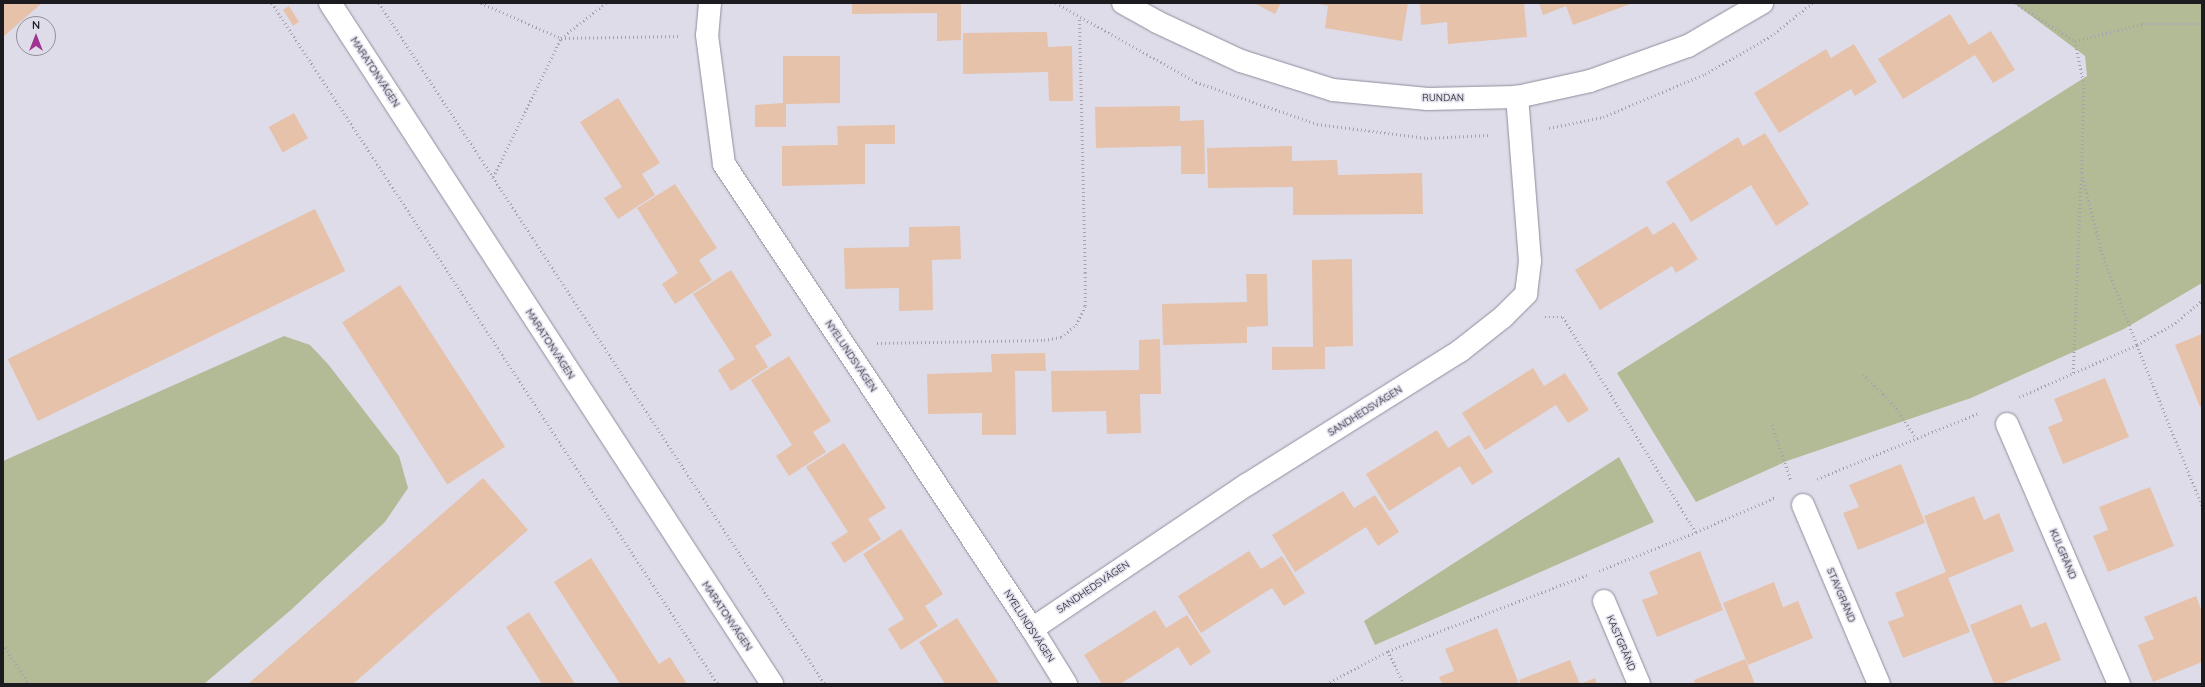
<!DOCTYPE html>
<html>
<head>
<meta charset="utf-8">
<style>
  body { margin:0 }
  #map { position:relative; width:2205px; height:687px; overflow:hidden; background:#dfdcea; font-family:Quicksand,sans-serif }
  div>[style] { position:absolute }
  .green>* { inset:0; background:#b3bb96 }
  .building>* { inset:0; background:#e5c2a9; transform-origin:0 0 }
  .path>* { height:2.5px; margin-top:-1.25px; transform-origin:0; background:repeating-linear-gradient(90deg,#a4a2ad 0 1px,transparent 0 4px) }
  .roads { filter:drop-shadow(0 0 1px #908e9b) drop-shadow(0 0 1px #908e9b) }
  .minor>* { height:22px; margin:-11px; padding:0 11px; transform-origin:11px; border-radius:11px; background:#fff }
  span { translate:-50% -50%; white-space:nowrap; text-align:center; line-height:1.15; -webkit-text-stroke:3px #dfdcea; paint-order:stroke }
  .street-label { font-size:10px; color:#1c1c20 }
  .frame { position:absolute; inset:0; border:4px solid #1c1c20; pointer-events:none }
  .north { position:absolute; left:16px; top:16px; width:40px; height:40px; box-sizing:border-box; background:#dfdcea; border:1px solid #918f99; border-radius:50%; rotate:0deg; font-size:11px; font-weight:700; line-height:16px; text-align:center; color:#1c1c20 }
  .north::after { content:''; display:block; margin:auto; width:14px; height:18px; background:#a03392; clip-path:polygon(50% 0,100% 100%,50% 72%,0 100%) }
</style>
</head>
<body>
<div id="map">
  <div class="green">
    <div style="clip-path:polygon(2014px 3px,2202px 3px,2202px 283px,2124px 329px,1971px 398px,1787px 461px,1696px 502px,1617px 373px,2087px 76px,2085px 56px)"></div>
    <div style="clip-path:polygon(284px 336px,310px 345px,328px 364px,399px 456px,408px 488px,385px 522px,292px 609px,204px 684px,3px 684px,3px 461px)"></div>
    <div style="clip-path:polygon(1619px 457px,1654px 522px,1375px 645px,1364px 621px)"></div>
  </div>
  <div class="building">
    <div style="clip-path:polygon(3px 3px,42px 3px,3px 37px)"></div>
    <div style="clip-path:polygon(852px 3px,961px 3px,961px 40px,937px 41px,937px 13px,852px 14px)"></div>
    <div style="clip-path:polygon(1254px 3px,1281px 3px,1275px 14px)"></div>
    <div style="clip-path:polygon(1316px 3px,1408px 3px,1402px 41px,1325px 28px,1328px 6px)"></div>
    <div style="clip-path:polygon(1420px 3px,1524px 3px,1527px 37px,1448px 44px,1447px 22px,1421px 25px)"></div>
    <div style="clip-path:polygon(1539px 3px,1633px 3px,1573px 25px,1566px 6px,1543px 15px)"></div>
    <div style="left:289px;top:6px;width:19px;height:7px;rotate:58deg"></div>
    <div style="clip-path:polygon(1950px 14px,1969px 45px,1991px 31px,2015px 70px,1993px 83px,1975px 55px,1903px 99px,1878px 59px)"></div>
    <div style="clip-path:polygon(1047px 32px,1048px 47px,1072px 46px,1073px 101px,1049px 101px,1048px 72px,963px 74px,963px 33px)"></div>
    <div style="clip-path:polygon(1854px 44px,1877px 82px,1855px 96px,1851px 89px,1779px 133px,1754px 93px,1826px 49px,1831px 58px)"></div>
    <div style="clip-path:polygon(783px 56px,840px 56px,840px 103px,786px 104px,786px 127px,755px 127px,755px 105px,783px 103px)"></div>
    <div style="clip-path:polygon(618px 98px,660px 163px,642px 174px,655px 195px,618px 219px,604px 198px,622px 187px,580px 122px)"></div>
    <div style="clip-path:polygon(1180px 106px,1180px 121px,1204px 120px,1205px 174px,1181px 174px,1181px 146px,1096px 148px,1095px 107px)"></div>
    <div style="left:294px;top:113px;width:29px;height:29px;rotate:61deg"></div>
    <div style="clip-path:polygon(895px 125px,895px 144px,865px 144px,865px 184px,782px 186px,782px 146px,838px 145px,837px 126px)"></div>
    <div style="clip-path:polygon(1765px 133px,1809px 204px,1776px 226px,1751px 185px,1691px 222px,1666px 182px,1738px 137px,1743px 146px)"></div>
    <div style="clip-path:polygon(1292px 146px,1292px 161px,1337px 160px,1338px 175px,1422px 173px,1423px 214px,1293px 215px,1293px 187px,1208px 188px,1207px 148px)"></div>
    <div style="clip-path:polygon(675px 184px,717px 248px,699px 260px,712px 280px,675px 304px,662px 284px,678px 273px,637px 208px)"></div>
    <div style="left:315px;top:209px;width:69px;height:342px;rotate:64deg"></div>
    <div style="clip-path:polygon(1674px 222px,1698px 259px,1676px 273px,1672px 266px,1600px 310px,1575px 270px,1647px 226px,1653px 235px)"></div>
    <div style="clip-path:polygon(960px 226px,961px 259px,932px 260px,933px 310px,899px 311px,899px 288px,845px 289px,844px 248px,909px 247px,909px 227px)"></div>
    <div style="clip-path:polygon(1352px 259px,1353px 346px,1325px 347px,1325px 369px,1272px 370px,1272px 347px,1313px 347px,1312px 260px)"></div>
    <div style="clip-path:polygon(731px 270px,772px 335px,755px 346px,768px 367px,731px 391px,718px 370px,735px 359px,693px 294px)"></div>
    <div style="clip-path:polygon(1246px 274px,1267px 274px,1268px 326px,1247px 327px,1247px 343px,1163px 345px,1162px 304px,1247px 302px)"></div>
    <div style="left:400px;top:285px;width:193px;height:69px;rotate:57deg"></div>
    <div style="clip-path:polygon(2202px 334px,2202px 406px,2200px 407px,2175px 345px)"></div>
    <div style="clip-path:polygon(1160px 339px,1161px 394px,1140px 394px,1141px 433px,1107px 434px,1106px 411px,1052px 412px,1051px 371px,1139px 370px,1139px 340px)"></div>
    <div style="clip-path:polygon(1045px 353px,1046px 371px,1015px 371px,1016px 435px,982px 435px,982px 413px,928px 414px,927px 374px,992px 372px,991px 354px)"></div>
    <div style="clip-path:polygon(789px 356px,831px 421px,813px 432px,826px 452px,789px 476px,776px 456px,792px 445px,751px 380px)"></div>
    <div style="clip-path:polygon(1533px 368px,1544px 386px,1565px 373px,1589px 410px,1568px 423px,1556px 405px,1485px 450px,1462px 413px)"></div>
    <div style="clip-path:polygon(2105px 378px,2129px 437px,2063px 464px,2048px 427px,2063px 421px,2054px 399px)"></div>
    <div style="clip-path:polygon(1437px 430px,1448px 448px,1469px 435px,1493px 472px,1472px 485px,1460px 466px,1389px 511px,1366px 474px)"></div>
    <div style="clip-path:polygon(844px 443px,886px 508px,868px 519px,881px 539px,844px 563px,831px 543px,848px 532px,806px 467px)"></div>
    <div style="clip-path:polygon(1901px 464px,1925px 523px,1858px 550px,1843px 513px,1859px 507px,1849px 485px)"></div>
    <div style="clip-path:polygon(483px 478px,528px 530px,353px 684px,248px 684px)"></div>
    <div style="clip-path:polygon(2150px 487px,2174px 546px,2108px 572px,2093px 536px,2108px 530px,2099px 507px)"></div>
    <div style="clip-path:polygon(1343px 491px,1354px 508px,1375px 495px,1399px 532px,1378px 546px,1366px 527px,1295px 572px,1272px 535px)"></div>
    <div style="clip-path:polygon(1974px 496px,1984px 520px,1999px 513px,2014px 551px,1948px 578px,1970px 632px,1903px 658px,1888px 622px,1904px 616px,1895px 593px,1946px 572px,1924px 516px)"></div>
    <div style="clip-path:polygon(901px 529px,943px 594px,925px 606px,938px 626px,901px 650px,888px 629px,904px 619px,863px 554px)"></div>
    <div style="clip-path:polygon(1249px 551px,1261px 569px,1282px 556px,1305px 593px,1284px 606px,1272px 588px,1201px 633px,1178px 596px)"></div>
    <div style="clip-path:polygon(1700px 551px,1723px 610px,1657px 637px,1642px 600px,1658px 594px,1649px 572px)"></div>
    <div style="clip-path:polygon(591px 558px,659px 664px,670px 657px,687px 684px,620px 684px,554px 582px)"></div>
    <div style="clip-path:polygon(1774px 582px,1783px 607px,1798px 601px,1813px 638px,1748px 665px,1723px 603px)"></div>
    <div style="clip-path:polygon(2196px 596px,2202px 612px,2202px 662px,2153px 682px,2138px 645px,2154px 639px,2144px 617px)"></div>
    <div style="clip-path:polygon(2021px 604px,2031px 628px,2046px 622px,2061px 660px,2000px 684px,1994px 684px,1970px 625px)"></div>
    <div style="clip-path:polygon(1155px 610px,1166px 628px,1187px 615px,1211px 652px,1190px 666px,1178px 647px,1120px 684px,1102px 684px,1084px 655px)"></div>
    <div style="clip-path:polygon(529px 612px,575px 684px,542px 684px,506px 627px)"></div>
    <div style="clip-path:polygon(957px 618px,999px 683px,945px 684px,919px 642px)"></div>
    <div style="clip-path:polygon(1497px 628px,1519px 684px,1442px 684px,1439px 677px,1454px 671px,1445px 649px)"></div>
    <div style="clip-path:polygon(1745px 659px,1755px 684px,1695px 684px,1694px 680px)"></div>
    <div style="clip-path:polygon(1570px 660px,1580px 684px,1595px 678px,1597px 684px,1521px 684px,1519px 680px)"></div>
  </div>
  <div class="path">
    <div style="left:272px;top:3px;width:814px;rotate:56.78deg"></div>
    <div style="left:379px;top:3px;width:814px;rotate:56.78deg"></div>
    <div style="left:481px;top:3px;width:87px;rotate:23.6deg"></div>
    <div style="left:561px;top:38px;width:118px;rotate:-1deg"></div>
    <div style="left:1056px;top:3px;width:161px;rotate:29.4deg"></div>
    <div style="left:1196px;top:82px;width:128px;rotate:19.1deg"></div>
    <div style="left:1317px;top:124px;width:111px;rotate:7.3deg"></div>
    <div style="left:1427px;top:138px;width:63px;rotate:-2.7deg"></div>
    <div style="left:2015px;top:3px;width:71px;rotate:32.3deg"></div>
    <div style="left:2075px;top:41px;width:44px;rotate:78.2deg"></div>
    <div style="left:2084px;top:84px;width:89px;rotate:91.3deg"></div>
    <div style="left:2082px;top:173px;width:79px;rotate:76.1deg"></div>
    <div style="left:2101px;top:250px;width:102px;rotate:69.2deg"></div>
    <div style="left:2137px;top:345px;width:173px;rotate:67.9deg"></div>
    <div style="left:2075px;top:41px;width:69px;rotate:-14.2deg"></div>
    <div style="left:2142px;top:24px;width:60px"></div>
    <div style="left:1549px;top:128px;width:55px;rotate:-11.5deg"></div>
    <div style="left:1603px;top:117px;width:111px;rotate:-22.9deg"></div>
    <div style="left:1705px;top:74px;width:76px;rotate:-29.9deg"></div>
    <div style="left:1771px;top:36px;width:53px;rotate:-38.8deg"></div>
    <div style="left:493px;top:177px;width:155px;rotate:-63.9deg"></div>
    <div style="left:561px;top:38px;width:57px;rotate:-37.9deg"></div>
    <div style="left:1545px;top:317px;width:18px"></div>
    <div style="left:1563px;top:317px;width:253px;rotate:58.3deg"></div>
    <div style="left:877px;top:343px;width:167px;rotate:-1deg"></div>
    <div style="left:1044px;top:340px;width:17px;rotate:-10deg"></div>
    <div style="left:1061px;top:337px;width:19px;rotate:-39deg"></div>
    <div style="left:1076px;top:325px;width:21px;rotate:-65deg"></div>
    <div style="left:1085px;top:306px;width:33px;rotate:-90deg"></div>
    <div style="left:1085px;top:273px;width:256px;rotate:-91.3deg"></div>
    <div style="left:2073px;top:373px;width:196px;rotate:-87.7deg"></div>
    <div style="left:1863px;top:374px;width:44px;rotate:45deg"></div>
    <div style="left:1894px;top:405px;width:40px;rotate:56deg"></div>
    <div style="left:2019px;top:397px;width:129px;rotate:-23.8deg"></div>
    <div style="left:2137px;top:345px;width:44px;rotate:-30.1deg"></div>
    <div style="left:2175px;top:323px;width:35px;rotate:-40deg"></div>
    <div style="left:1772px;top:425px;width:58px;rotate:70.9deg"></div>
    <div style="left:1817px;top:479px;width:175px;rotate:-22.2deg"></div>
    <div style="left:1599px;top:571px;width:105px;rotate:-21.9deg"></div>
    <div style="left:1696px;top:532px;width:87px;rotate:-23.6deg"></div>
    <div style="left:3px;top:644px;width:48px;rotate:57deg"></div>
    <div style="left:1388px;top:651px;width:37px;rotate:64deg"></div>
    <div style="left:1326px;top:684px;width:70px;rotate:-28deg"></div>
    <div style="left:1388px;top:651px;width:213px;rotate:-20.9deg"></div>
  </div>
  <div class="roads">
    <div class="minor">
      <div style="left:330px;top:3px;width:812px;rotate:57.01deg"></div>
      <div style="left:710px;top:3px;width:32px;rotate:95deg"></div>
      <div style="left:707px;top:35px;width:130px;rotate:82.5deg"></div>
      <div style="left:724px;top:164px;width:558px;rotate:56.48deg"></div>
      <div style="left:1032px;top:629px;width:65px;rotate:58.3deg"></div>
      <div style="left:1123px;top:3px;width:39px;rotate:29deg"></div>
      <div style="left:1157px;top:22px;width:93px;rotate:24.9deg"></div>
      <div style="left:1241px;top:61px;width:96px;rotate:17.5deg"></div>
      <div style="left:1333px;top:90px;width:95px;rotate:5.4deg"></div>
      <div style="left:1428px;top:99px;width:89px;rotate:-1.3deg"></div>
      <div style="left:1517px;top:97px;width:75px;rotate:-12.4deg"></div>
      <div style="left:1590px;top:81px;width:104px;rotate:-19.7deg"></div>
      <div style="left:1688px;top:46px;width:86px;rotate:-30.2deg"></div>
      <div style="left:2007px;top:424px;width:283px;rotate:66.7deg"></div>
      <div style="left:1803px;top:505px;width:194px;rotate:67deg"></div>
      <div style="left:1604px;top:601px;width:90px;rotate:67.1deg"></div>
      <div style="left:1032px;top:629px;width:260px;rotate:-33.9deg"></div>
      <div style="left:1248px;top:484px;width:250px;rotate:-32.1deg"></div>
      <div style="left:1460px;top:351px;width:55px;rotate:-38.3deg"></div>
      <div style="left:1503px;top:317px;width:33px;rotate:-45deg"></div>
      <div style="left:1526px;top:294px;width:33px;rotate:-83deg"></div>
      <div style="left:1530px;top:261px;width:165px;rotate:-94.5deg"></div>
    </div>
  </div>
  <div class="street-label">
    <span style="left:375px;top:72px;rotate:57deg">MARATONVÄGEN</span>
    <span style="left:1443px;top:98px">RUNDAN</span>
    <span style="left:550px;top:344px;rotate:57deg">MARATONVÄGEN</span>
    <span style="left:851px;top:356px;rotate:56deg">NYELUNDSVÄGEN</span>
    <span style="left:1365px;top:411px;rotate:-32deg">SANDHEDSVÄGEN</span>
    <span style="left:2063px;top:554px;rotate:67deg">KULGRÄND</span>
    <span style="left:1093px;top:587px;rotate:-34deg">SANDHEDSVÄGEN</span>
    <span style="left:1841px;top:595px;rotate:67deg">STAVGRÄND</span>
    <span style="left:727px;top:616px;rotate:56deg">MARATONVÄGEN</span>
    <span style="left:1029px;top:626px;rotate:57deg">NYELUNDSVÄGEN</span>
    <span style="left:1621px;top:643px;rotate:67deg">KASTGRÄND</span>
  </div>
  <div class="frame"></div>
  <div class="north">N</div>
</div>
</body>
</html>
